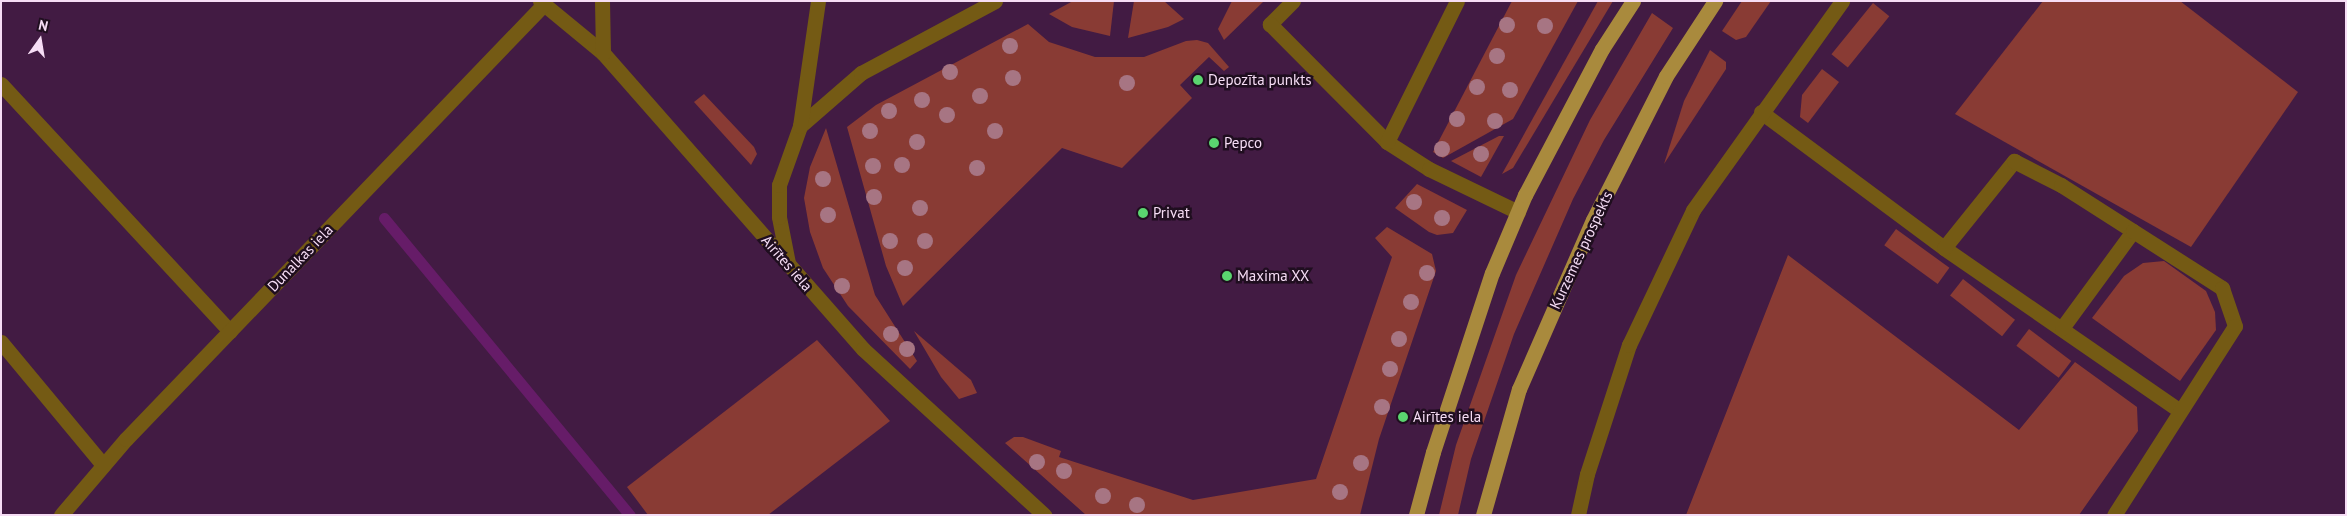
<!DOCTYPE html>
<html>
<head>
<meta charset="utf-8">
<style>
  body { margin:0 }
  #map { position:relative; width:2347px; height:516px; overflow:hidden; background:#421b43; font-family:"PT Sans",sans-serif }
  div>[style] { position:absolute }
  .green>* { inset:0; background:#893b34; transform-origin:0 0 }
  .stream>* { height:11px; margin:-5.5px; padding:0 5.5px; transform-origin:5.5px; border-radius:5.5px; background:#661c68 }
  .minor>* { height:15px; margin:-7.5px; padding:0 7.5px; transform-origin:7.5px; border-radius:7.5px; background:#745a14 }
  .major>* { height:15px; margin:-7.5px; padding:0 7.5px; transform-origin:7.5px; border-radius:7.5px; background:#a98a3d }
  .trees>* { width:16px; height:16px; margin:-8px; border-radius:50%; background:#a77583 }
  .dots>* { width:14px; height:14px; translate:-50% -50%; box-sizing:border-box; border:2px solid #1f0e1f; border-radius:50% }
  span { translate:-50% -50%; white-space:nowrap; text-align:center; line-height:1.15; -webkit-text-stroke:5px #1f0e1f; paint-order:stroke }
  .poi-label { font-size:15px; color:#f6ddf5 }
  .left { translate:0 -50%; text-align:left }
  .street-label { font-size:15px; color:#f6ddf5 }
  .frame { position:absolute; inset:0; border:2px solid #f6ddf5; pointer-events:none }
  .north { position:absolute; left:15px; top:15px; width:50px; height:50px; -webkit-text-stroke:4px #1f0e1f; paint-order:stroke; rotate:13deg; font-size:14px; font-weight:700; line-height:20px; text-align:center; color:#f6ddf5 }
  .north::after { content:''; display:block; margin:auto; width:18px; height:22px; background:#f6ddf5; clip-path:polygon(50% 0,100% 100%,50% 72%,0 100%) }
</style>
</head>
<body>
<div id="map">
  <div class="green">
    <div style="clip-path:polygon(1073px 1px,1114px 1px,1110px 36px,1072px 27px,1049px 14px)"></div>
    <div style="clip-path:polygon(1134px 1px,1164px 1px,1184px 19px,1168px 27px,1128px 38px)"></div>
    <div style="clip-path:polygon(1232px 1px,1264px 1px,1224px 40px,1218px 29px)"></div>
    <div style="clip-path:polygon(1512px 1px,1578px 1px,1513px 119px,1443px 158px,1433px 152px)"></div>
    <div style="clip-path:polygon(1598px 1px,1613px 1px,1513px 168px,1502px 174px)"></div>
    <div style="clip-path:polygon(1742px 1px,1771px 1px,1746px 37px,1736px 40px,1722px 31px)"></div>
    <div style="clip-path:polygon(2043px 1px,2180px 1px,2298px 92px,2191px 247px,1955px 114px)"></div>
    <div style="left:1873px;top:3px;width:21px;height:66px;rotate:39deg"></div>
    <div style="clip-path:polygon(1652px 13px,1673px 28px,1604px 140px,1573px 199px,1514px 334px,1471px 459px,1458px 515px,1439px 515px,1456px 445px,1516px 275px,1590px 120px)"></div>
    <div style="clip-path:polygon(1028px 24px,1049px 42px,1095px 57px,1144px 57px,1186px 41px,1197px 40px,1208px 43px,1229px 67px,1224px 71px,1209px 57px,1180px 85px,1192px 98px,1122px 168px,1062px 148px,903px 306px,886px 266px,847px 127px,876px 105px)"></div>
    <div style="clip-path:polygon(1710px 50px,1726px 62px,1726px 69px,1664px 164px,1684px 101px)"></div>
    <div style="clip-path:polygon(1822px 69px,1839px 82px,1808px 123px,1800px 117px,1802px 95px)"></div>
    <div style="clip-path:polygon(704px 94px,754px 147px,757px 154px,751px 165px,694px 102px)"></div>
    <div style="clip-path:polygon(826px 128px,875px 295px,917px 361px,910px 369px,848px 306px,823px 268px,810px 232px,804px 198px,810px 167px)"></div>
    <div style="clip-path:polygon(1499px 136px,1504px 136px,1481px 177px,1451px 161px)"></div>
    <div style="clip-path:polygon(1417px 184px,1467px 210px,1453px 233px,1437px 235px,1429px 232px,1395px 208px)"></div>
    <div style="clip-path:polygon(1387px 227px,1432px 254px,1436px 271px,1379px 439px,1360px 515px,1086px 515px,1005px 443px,1014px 437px,1023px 437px,1061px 451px,1059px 457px,1193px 500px,1316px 479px,1392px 257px,1375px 238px)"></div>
    <div style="left:1896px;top:229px;width:66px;height:20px;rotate:36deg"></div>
    <div style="clip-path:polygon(1788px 255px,2019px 430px,2075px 362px,2137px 407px,2138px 431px,2079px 515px,1686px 515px)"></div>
    <div style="clip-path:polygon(2164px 261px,2206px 291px,2215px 312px,2216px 330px,2180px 381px,2092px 318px,2124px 276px,2143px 263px)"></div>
    <div style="left:1963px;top:279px;width:66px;height:21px;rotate:38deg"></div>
    <div style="left:2029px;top:329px;width:53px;height:21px;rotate:37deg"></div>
    <div style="clip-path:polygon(914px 331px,971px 380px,977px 393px,959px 399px,941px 377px)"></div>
    <div style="clip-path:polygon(817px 340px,890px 421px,768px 515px,648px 515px,627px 487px)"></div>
  </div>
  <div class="stream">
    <div style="left:384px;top:218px;width:386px;rotate:50.4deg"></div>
  </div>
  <div class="minor">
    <div style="left:540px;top:1px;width:82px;rotate:39.5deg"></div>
    <div style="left:603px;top:53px;width:394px;rotate:48.7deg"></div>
    <div style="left:863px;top:349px;width:246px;rotate:42.5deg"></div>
    <div style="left:602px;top:1px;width:52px;rotate:88.9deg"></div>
    <div style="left:1293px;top:1px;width:33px;rotate:135deg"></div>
    <div style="left:1270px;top:24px;width:166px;rotate:45.2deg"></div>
    <div style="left:1387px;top:142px;width:50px;rotate:32.7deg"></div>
    <div style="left:1429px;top:169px;width:99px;rotate:25.8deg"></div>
    <div style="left:1px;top:84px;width:337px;rotate:47.2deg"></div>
    <div style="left:1761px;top:112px;width:228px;rotate:36.6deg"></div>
    <div style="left:1944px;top:248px;width:285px;rotate:34.6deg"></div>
    <div style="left:800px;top:126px;width:81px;rotate:-41deg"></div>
    <div style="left:861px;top:73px;width:152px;rotate:-28.2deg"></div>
    <div style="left:1387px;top:142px;width:157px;rotate:-63.6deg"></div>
    <div style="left:1944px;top:248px;width:112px;rotate:-51.2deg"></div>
    <div style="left:2014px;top:161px;width:53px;rotate:27.1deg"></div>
    <div style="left:2061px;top:185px;width:85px;rotate:32.6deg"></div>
    <div style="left:788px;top:263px;width:47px;rotate:-101.1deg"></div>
    <div style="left:779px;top:217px;width:32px;rotate:-90deg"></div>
    <div style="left:779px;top:185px;width:63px;rotate:-70.4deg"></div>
    <div style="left:800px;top:126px;width:126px;rotate:-81.8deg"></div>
    <div style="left:2062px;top:328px;width:120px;rotate:-53.8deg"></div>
    <div style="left:2133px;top:231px;width:106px;rotate:32.6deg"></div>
    <div style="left:2222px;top:288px;width:40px;rotate:71.1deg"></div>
    <div style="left:2235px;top:326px;width:224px;rotate:122.6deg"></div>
    <div style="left:1px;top:342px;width:160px;rotate:50.3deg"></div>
    <div style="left:61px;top:515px;width:100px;rotate:-49.5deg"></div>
    <div style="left:126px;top:439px;width:602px;rotate:-46.14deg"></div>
    <div style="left:1578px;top:515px;width:42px;rotate:-77.6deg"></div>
    <div style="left:1587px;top:474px;width:136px;rotate:-72deg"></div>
    <div style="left:1629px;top:345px;width:149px;rotate:-64.6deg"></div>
    <div style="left:1693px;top:210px;width:257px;rotate:-54.5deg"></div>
  </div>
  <div class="major">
    <div style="left:1416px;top:515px;width:65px;rotate:-74.9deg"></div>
    <div style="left:1433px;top:452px;width:188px;rotate:-71.8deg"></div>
    <div style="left:1492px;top:273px;width:85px;rotate:-67.1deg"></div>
    <div style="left:1525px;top:195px;width:165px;rotate:-62.2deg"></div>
    <div style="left:1602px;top:49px;width:57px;rotate:-57.1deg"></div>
    <div style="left:1483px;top:515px;width:131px;rotate:-74.1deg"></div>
    <div style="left:1519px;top:389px;width:184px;rotate:-66.4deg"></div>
    <div style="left:1593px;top:220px;width:161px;rotate:-63.1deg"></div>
    <div style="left:1666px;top:76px;width:90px;rotate:-56.8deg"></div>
  </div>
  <div class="trees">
    <div style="left:1507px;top:25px"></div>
    <div style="left:1545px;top:26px"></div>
    <div style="left:1010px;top:46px"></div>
    <div style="left:1497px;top:56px"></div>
    <div style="left:950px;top:72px"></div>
    <div style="left:1013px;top:78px"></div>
    <div style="left:1127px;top:83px"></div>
    <div style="left:1477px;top:87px"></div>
    <div style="left:1510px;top:90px"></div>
    <div style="left:980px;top:96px"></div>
    <div style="left:922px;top:100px"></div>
    <div style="left:889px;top:111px"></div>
    <div style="left:947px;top:115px"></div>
    <div style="left:1457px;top:119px"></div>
    <div style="left:1495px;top:121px"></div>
    <div style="left:870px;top:131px"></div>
    <div style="left:995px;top:131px"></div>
    <div style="left:917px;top:142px"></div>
    <div style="left:1442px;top:149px"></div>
    <div style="left:1481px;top:154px"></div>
    <div style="left:902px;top:165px"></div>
    <div style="left:873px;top:166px"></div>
    <div style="left:977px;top:168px"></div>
    <div style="left:823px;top:179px"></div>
    <div style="left:874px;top:197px"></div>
    <div style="left:1414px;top:202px"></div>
    <div style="left:920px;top:208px"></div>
    <div style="left:828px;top:215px"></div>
    <div style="left:1442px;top:218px"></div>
    <div style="left:890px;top:241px"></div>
    <div style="left:925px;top:241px"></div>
    <div style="left:905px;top:268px"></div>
    <div style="left:1427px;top:273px"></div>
    <div style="left:842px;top:286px"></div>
    <div style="left:1411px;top:302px"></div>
    <div style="left:891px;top:334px"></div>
    <div style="left:1399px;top:339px"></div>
    <div style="left:907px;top:349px"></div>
    <div style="left:1390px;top:369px"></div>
    <div style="left:1382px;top:407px"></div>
    <div style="left:1037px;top:462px"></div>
    <div style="left:1361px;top:463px"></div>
    <div style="left:1064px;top:471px"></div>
    <div style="left:1340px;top:492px"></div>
    <div style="left:1103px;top:496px"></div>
    <div style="left:1137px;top:505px"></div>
  </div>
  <div class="dots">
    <div style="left:1198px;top:80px;background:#5ad56f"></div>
    <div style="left:1214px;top:143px;background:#5ad56f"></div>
    <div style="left:1143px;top:213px;background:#5ad56f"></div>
    <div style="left:1227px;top:276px;background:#5ad56f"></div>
    <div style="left:1403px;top:417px;background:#5ad56f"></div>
  </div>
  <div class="poi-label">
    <span class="left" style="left:1208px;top:80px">Depozīta punkts</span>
    <span class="left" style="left:1224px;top:143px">Pepco</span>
    <span class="left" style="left:1153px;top:213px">Privat</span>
    <span class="left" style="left:1237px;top:276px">Maxima XX</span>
    <span class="left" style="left:1413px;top:417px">Airītes iela</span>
  </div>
  <div class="street-label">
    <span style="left:1581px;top:250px;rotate:-65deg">Kurzemes prospekts</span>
    <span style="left:300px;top:258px;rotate:-46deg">Dunalkas iela</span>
    <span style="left:787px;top:263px;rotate:49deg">Airītes iela</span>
  </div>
  <div class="frame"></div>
  <div class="north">N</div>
</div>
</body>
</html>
